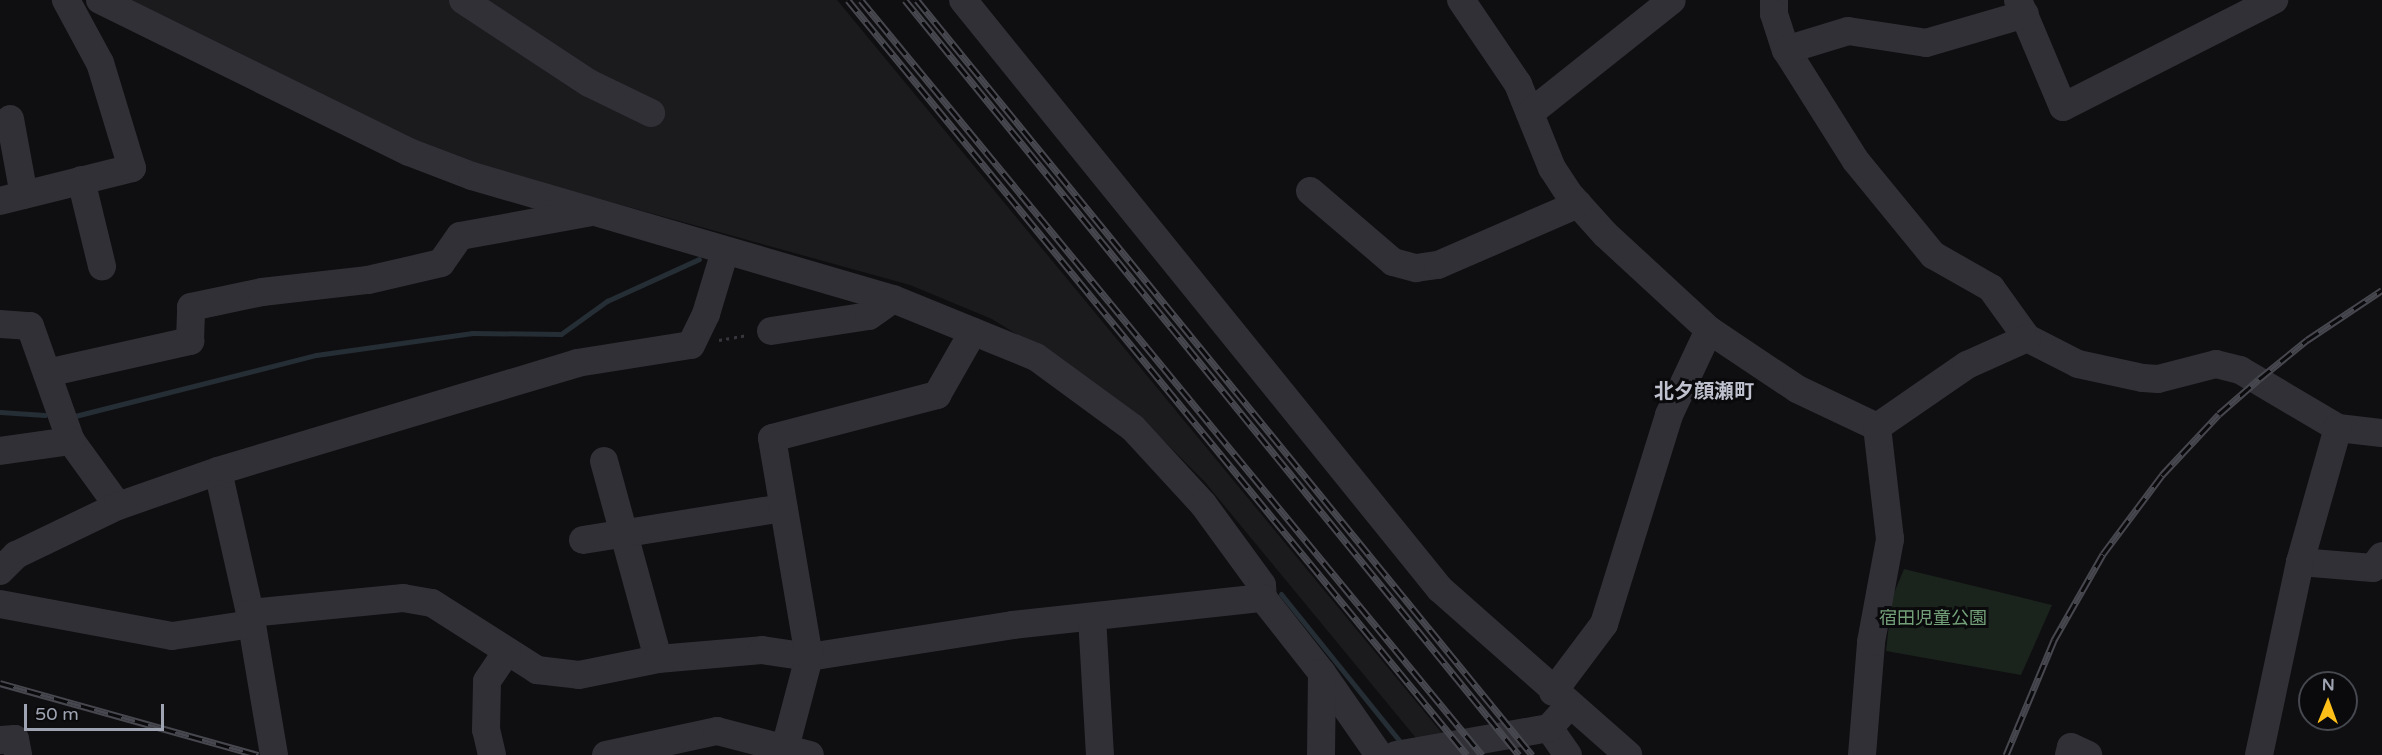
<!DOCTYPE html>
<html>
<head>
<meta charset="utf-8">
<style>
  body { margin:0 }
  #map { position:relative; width:2382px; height:755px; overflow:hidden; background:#0f0f11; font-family:"Varela Round","Noto Sans JP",sans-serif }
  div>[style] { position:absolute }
  .built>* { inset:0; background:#1b1b1e }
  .green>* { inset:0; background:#1b231d }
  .stream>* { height:5px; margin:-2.5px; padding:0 2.5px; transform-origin:2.5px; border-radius:2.5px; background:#252d35 }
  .path>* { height:3px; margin-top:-1.5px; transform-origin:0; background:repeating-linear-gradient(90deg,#36373d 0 3px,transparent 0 7.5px) }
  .minor>* { height:28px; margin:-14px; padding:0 14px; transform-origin:14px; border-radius:14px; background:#303036 }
  .rail>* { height:7px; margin-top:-3.5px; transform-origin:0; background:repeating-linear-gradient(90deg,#0a0a0c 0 14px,#47484f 0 28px); box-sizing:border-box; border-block:2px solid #47484f }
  span { translate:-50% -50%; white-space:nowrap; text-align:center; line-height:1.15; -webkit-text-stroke:6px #0a0a0c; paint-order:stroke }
  .park-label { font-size:18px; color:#74a079 }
  .neighbourhood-label { font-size:20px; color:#c0c3cf; font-weight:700 }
  .north { position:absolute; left:2298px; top:671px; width:60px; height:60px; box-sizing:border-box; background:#0a0a0c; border:2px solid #46484f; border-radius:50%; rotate:1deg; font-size:16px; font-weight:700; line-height:24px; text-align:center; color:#9fa4b3 }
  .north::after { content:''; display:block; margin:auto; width:21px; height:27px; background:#ffbf19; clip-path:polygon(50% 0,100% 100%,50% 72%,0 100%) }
  .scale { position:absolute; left:24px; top:704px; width:140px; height:27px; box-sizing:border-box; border:3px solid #9fa4b3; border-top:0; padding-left:8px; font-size:18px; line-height:21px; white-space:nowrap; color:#9fa4b3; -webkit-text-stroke:4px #0a0a0c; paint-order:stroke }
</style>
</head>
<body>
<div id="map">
  <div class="built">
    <div style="clip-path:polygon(122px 0,837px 0,1460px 755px,1430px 755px,1204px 481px,1146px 423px,1077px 371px,992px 319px,910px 285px,448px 157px)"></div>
  </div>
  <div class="green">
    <div style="clip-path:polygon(1904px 569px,2052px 605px,2021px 675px,1886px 651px,1892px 598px)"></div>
  </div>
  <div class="stream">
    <div style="left:0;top:412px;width:45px;rotate:3.8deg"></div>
    <div style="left:71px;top:417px;width:253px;rotate:-14.2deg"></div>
    <div style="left:316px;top:355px;width:158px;rotate:-8deg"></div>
    <div style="left:472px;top:333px;width:89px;rotate:0.6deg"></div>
    <div style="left:561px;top:334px;width:57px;rotate:-35.7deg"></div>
    <div style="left:607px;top:301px;width:101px;rotate:-24.5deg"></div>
    <div style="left:1281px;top:594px;width:193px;rotate:51.1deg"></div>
  </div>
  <div class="path">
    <div style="left:719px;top:340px;width:29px;rotate:-10deg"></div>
  </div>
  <div class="minor">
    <div style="left:100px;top:0;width:344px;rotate:26.2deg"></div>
    <div style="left:409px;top:152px;width:67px;rotate:20.9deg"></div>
    <div style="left:472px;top:176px;width:439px;rotate:16.3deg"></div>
    <div style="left:893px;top:299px;width:154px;rotate:22.1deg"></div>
    <div style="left:1036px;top:357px;width:120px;rotate:36.2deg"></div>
    <div style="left:1133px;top:428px;width:103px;rotate:47.4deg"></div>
    <div style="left:1203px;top:504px;width:100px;rotate:53.9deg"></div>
    <div style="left:1262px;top:585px;width:13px;rotate:86deg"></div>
    <div style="left:1263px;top:598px;width:95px;rotate:51.8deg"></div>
    <div style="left:1322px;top:673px;width:100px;rotate:55.2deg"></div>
    <div style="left:463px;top:0;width:151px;rotate:33.4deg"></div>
    <div style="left:589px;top:83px;width:69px;rotate:25.8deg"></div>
    <div style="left:963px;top:0;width:758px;rotate:51deg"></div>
    <div style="left:1440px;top:589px;width:251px;rotate:41.4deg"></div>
    <div style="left:1461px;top:0;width:102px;rotate:55.8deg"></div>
    <div style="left:1518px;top:84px;width:91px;rotate:68deg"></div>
    <div style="left:1552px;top:168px;width:31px;rotate:57deg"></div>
    <div style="left:1569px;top:194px;width:54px;rotate:48deg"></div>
    <div style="left:1605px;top:234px;width:142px;rotate:42.7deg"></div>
    <div style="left:1709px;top:330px;width:106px;rotate:33.8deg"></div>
    <div style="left:1797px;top:389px;width:89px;rotate:25.4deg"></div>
    <div style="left:1774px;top:0;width:14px;rotate:90deg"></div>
    <div style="left:1774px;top:14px;width:38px;rotate:72deg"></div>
    <div style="left:1786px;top:50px;width:131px;rotate:57.8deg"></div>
    <div style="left:1856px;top:161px;width:122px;rotate:50.7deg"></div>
    <div style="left:1933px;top:255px;width:67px;rotate:29.6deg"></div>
    <div style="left:1991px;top:288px;width:62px;rotate:54.2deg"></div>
    <div style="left:2027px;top:338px;width:57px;rotate:27deg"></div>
    <div style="left:2078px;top:364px;width:66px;rotate:12.2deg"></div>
    <div style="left:2143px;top:378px;width:15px;rotate:4deg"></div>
    <div style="left:2158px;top:379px;width:60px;rotate:-14.5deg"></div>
    <div style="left:2216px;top:364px;width:25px;rotate:14deg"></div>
    <div style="left:2240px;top:370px;width:114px;rotate:30.6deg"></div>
    <div style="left:2338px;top:428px;width:44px;rotate:6.5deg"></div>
    <div style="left:2018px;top:0;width:116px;rotate:67.2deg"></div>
    <div style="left:2063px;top:107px;width:237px;rotate:-26.9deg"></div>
    <div style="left:1786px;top:50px;width:65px;rotate:-17deg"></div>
    <div style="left:1848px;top:31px;width:79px;rotate:8.7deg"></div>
    <div style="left:1926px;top:43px;width:103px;rotate:-16.3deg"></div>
    <div style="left:1530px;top:113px;width:181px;rotate:-38.5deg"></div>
    <div style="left:10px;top:119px;width:77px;rotate:79.6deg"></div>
    <div style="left:81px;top:180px;width:89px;rotate:76.3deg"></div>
    <div style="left:1310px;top:191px;width:109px;rotate:40.5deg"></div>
    <div style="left:1393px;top:262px;width:24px;rotate:15deg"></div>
    <div style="left:1416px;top:268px;width:22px;rotate:-8deg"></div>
    <div style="left:1438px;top:265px;width:153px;rotate:-23.5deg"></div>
    <div style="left:0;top:201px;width:136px;rotate:-14deg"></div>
    <div style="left:132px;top:168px;width:110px;rotate:-106.9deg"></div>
    <div style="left:100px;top:63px;width:72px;rotate:-118.4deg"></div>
    <div style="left:0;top:324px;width:30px;rotate:4deg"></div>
    <div style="left:30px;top:326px;width:122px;rotate:70.4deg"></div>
    <div style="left:71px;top:441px;width:80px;rotate:54.1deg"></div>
    <div style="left:771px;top:331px;width:99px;rotate:-8.7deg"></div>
    <div style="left:869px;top:316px;width:29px;rotate:-35deg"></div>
    <div style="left:47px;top:373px;width:147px;rotate:-12.6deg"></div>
    <div style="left:190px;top:341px;width:34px;rotate:-88deg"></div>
    <div style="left:191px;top:307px;width:73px;rotate:-11.9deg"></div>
    <div style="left:262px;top:292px;width:107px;rotate:-6.5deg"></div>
    <div style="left:368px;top:280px;width:75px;rotate:-13.1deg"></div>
    <div style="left:441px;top:263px;width:33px;rotate:-55deg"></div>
    <div style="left:460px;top:236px;width:134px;rotate:-10.3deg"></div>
    <div style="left:1877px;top:427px;width:109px;rotate:-34.6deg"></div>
    <div style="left:1967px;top:365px;width:66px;rotate:-24.2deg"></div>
    <div style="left:0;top:451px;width:72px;rotate:-8deg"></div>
    <div style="left:604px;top:461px;width:205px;rotate:74.7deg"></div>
    <div style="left:218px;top:471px;width:146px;rotate:77.3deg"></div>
    <div style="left:250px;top:613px;width:144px;rotate:80.4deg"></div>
    <div style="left:583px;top:540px;width:203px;rotate:-9.1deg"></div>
    <div style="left:2300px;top:562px;width:73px;rotate:4.7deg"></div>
    <div style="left:2373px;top:568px;width:15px;rotate:-53deg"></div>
    <div style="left:0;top:571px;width:23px;rotate:-45deg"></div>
    <div style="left:16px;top:555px;width:113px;rotate:-25.7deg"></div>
    <div style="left:118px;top:506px;width:106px;rotate:-19.3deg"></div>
    <div style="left:218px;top:471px;width:375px;rotate:-16.7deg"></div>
    <div style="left:577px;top:363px;width:115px;rotate:-9deg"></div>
    <div style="left:691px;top:345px;width:34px;rotate:-64deg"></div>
    <div style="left:706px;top:314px;width:66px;rotate:-73.2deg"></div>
    <div style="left:0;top:604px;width:175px;rotate:10.5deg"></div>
    <div style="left:172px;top:636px;width:80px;rotate:-8.6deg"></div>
    <div style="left:250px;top:613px;width:154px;rotate:-5.6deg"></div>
    <div style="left:403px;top:598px;width:29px;rotate:10deg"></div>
    <div style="left:432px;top:603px;width:125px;rotate:32.5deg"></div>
    <div style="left:537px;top:670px;width:42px;rotate:6.8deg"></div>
    <div style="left:579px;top:675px;width:81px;rotate:-11.4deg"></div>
    <div style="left:658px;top:659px;width:104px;rotate:-4.9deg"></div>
    <div style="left:762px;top:650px;width:48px;rotate:8.5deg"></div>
    <div style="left:809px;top:657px;width:206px;rotate:-8.9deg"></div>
    <div style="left:1013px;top:625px;width:251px;rotate:-6.2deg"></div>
    <div style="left:1092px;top:617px;width:138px;rotate:86.7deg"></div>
    <div style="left:1553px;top:692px;width:85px;rotate:-53.1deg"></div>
    <div style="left:1604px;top:624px;width:219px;rotate:-72.7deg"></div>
    <div style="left:1669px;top:415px;width:94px;rotate:-64.8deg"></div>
    <div style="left:1549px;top:728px;width:33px;rotate:55deg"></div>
    <div style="left:0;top:740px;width:15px;rotate:-4deg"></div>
    <div style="left:15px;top:739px;width:16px;rotate:79deg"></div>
    <div style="left:785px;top:748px;width:94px;rotate:-75.2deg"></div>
    <div style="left:809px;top:657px;width:222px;rotate:-99.6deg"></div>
    <div style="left:772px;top:438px;width:171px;rotate:-14.6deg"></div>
    <div style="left:937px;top:395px;width:73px;rotate:-60.3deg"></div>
    <div style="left:492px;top:755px;width:26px;rotate:-103deg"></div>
    <div style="left:486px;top:730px;width:49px;rotate:-88.8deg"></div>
    <div style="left:487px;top:681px;width:36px;rotate:-56deg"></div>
    <div style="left:606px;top:755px;width:114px;rotate:-12.2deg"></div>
    <div style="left:717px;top:731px;width:96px;rotate:14.5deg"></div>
    <div style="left:1321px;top:755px;width:82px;rotate:-89.3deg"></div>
    <div style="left:1396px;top:755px;width:155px;rotate:-10deg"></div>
    <div style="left:1549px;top:728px;width:30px;rotate:-48deg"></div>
    <div style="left:1862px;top:755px;width:113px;rotate:-85.4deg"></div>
    <div style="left:1871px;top:642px;width:105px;rotate:-79.5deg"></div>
    <div style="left:1890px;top:539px;width:113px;rotate:-96.6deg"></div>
    <div style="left:2069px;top:755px;width:8px;rotate:-76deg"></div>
    <div style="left:2071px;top:747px;width:19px;rotate:25deg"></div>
    <div style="left:2259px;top:755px;width:197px;rotate:-78deg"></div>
    <div style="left:2300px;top:562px;width:139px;rotate:-74.2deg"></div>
  </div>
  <div class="rail">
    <div style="left:848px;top:0;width:976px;rotate:50.65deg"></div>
    <div style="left:861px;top:0;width:978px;rotate:50.56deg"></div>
    <div style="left:905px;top:0;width:973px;rotate:50.88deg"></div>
    <div style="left:917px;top:0;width:974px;rotate:50.83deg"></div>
    <div style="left:0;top:683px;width:268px;rotate:15.6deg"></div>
    <div style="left:2006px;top:755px;width:125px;rotate:-67.3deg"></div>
    <div style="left:2054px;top:640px;width:99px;rotate:-60.3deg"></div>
    <div style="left:2103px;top:554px;width:99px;rotate:-53.2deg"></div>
    <div style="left:2162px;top:475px;width:83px;rotate:-46.9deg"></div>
    <div style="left:2219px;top:414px;width:53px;rotate:-41.2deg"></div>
    <div style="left:2259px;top:379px;width:62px;rotate:-39.1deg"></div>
    <div style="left:2307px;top:340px;width:90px;rotate:-33.7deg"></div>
  </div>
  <div class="park-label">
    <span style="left:1933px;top:618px">宿田児童公園</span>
  </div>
  <div class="neighbourhood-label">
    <span style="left:1704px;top:392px">北夕顔瀬町</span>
  </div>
  <div class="north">N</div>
  <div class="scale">50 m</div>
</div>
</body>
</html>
